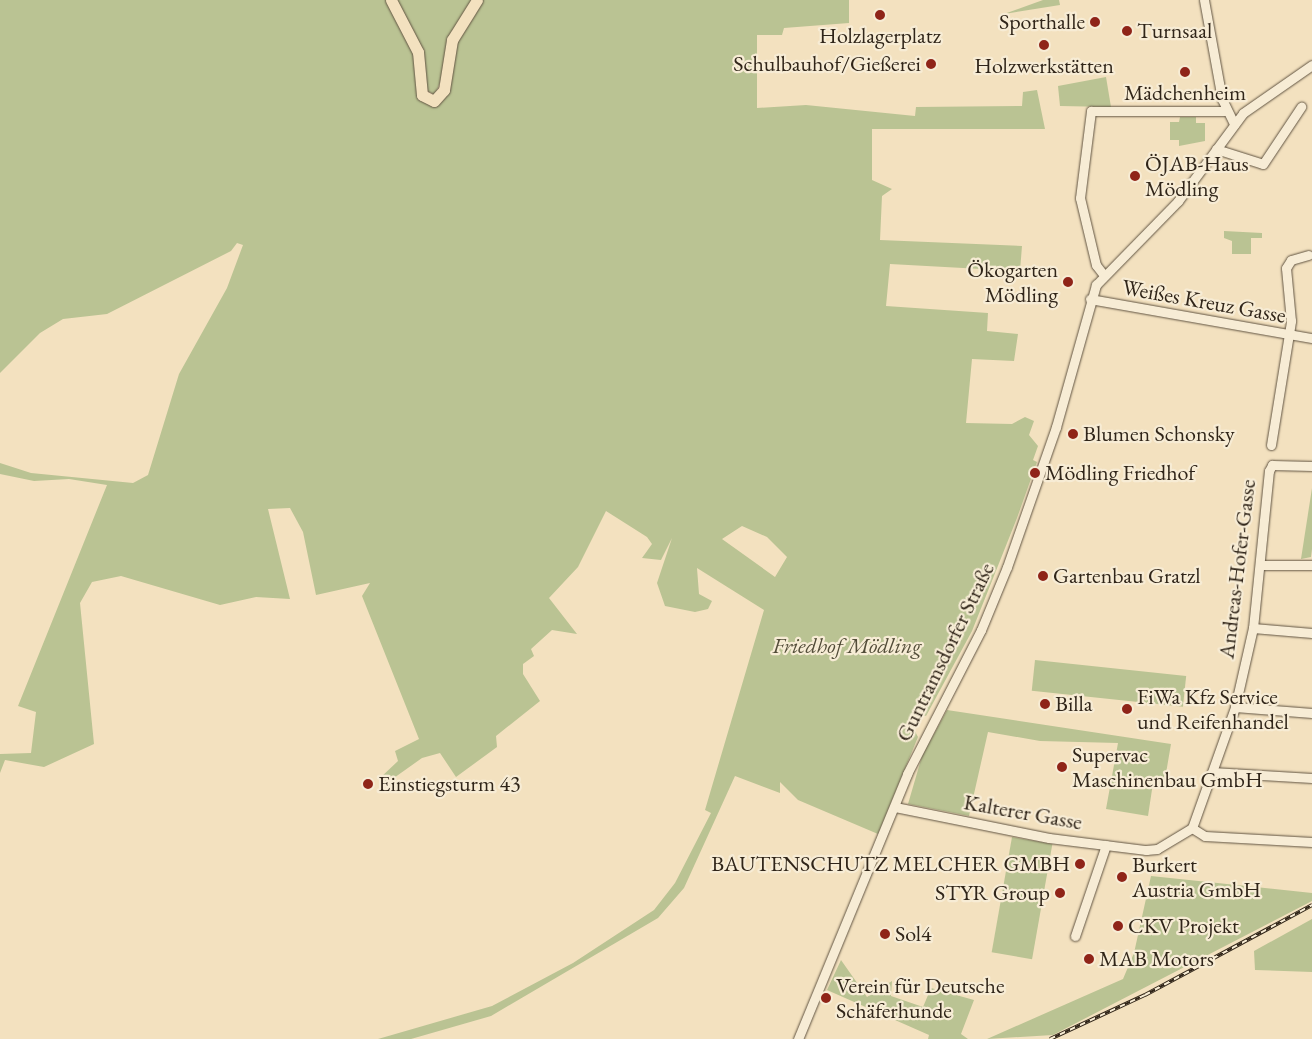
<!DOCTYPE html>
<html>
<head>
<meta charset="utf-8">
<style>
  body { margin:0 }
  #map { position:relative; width:1312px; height:1039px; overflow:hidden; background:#f3e1bf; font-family:"EB Garamond",serif }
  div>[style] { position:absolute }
  .green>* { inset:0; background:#bac393; transform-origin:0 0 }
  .roads { filter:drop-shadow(0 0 1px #615442) drop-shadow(0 0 1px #615442) }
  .minor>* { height:9px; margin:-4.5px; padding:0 4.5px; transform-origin:4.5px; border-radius:4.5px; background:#f7ecd5 }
  .major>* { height:11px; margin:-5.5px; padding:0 5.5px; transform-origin:5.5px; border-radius:5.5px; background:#f3e1bf }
  .rail>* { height:4px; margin-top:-2px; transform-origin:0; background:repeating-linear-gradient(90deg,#f7ecd5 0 5.5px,#302519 0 11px); box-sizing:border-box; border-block:1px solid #302519 }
  .dots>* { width:14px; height:14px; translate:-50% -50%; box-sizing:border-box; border:2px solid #f7ecd5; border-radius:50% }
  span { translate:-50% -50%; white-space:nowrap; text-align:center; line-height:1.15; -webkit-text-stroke:4.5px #f7ecd5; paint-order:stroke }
  .poi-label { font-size:22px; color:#302519 }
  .right { translate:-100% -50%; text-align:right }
  .left { translate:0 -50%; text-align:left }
  .street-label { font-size:22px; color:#302519 }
  .park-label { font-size:22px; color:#524c38; font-style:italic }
</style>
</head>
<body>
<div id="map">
  <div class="green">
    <div style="clip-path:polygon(evenodd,0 0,386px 0,414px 47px,419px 97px,436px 104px,447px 95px,451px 52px,481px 0,849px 0,849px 23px,784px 28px,782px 35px,757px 35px,757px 108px,806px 105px,915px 116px,916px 107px,1022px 106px,1023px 92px,1037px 90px,1045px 129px,872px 129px,872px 180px,892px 189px,882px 196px,880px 240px,1022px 246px,1020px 271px,890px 264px,886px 306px,988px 313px,987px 331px,1018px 334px,1014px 361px,972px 359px,966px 423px,1012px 424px,1025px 417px,1034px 421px,1029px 435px,1038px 446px,1033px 460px,1037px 462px,1017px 518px,972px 631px,926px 716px,914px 715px,910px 722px,918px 737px,878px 834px,798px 800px,780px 782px,780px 793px,735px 776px,684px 888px,658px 918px,491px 1016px,411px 1039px,378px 1039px,492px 1006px,573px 963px,654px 910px,675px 883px,711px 813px,705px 810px,764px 610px,697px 568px,699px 594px,712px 601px,708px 609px,695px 612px,665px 606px,657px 583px,672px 538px,661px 560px,642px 558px,652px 544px,647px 537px,606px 511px,578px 567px,549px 598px,577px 634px,552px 630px,531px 649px,534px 656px,523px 664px,523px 674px,540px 701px,496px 736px,497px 747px,456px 777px,440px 753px,422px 758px,384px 785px,380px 778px,398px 761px,395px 751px,419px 739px,362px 596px,370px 583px,316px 595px,303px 532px,290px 508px,268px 509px,290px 599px,256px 597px,220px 605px,121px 576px,92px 582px,80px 603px,94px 744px,44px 767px,5px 760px,0 773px,0 754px,31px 753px,36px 712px,18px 706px,107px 485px,69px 479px,34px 481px,0 474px,0 463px,31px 473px,133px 483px,148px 475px,179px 374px,227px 288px,243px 245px,237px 243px,231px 251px,107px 314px,63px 319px,40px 333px,0 373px,0 0,742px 526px,767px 537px,787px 557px,775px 577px,722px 539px,742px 526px)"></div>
    <div style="clip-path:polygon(397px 0,473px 0,435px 95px,426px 90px,419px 45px)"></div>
    <div style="clip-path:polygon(1043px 0,1059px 0,1060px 5px,1004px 14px)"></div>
    <div style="clip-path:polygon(1106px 77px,1111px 107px,1060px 106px,1058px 86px)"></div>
    <div style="clip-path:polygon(1180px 117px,1196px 117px,1196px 123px,1205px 123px,1205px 141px,1179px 146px,1179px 140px,1170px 140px,1170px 122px,1179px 122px)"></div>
    <div style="clip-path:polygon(1224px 231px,1262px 233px,1262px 238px,1251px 238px,1251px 254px,1232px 254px,1232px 241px,1224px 238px)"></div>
    <div style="clip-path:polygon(1312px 488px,1312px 549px,1311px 557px,1301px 559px)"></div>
    <div style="left:1035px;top:660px;width:152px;height:31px;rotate:6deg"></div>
    <div style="clip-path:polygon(947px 710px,1171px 744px,1164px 785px,1153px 783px,1148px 816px,1106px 809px,1118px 743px,1040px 741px,988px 732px,969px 816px,908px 804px,922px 756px)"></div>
    <div style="left:1012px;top:837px;width:41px;height:117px;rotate:10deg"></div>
    <div style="clip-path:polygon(1151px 876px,1312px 893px,1312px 901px,1053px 1035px,987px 1039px,1123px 979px,1134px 953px)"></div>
    <div style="clip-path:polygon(1312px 919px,1312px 972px,1255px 970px,1254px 951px)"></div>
    <div style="clip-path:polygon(841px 960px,867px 997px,892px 981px,891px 996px,923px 1007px,931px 988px,974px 1000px,961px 1034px,968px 1039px,928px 1039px,929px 1035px,827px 990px)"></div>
  </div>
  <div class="roads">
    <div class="minor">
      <div style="left:1204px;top:0;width:101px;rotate:79.7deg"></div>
      <div style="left:1222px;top:99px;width:28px;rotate:64deg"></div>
      <div style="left:1216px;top:149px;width:49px;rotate:17.7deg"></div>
      <div style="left:1263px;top:164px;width:69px;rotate:-56.3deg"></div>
      <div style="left:1103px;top:274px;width:11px;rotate:-128deg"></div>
      <div style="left:1096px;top:265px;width:69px;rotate:-103.4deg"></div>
      <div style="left:1080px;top:198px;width:88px;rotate:-82.8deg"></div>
      <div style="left:1091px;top:111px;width:134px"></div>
      <div style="left:1090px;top:299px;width:225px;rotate:10deg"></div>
      <div style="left:1271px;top:445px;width:126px;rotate:-80.8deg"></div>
      <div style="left:1291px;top:321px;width:53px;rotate:-95.4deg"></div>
      <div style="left:1286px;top:268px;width:9px;rotate:-58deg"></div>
      <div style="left:1291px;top:260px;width:18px;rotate:-16deg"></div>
      <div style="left:1261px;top:565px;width:51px"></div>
      <div style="left:1253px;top:628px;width:59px;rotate:4.8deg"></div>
      <div style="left:1235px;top:707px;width:77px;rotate:4.5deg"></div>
      <div style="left:1212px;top:772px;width:100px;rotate:3.4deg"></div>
      <div style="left:895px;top:807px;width:157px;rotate:11.4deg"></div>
      <div style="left:1049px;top:838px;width:98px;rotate:7.1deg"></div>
      <div style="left:1146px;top:850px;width:11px;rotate:-5deg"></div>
      <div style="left:1157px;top:849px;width:41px;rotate:-31deg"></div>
      <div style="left:1192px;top:828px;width:128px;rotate:-70.4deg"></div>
      <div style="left:1235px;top:707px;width:81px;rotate:-77.2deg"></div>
      <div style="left:1253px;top:628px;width:158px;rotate:-84.2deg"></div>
      <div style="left:1269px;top:471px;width:7px;rotate:-63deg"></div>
      <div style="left:1272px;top:465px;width:40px;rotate:1.4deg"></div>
      <div style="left:1192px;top:828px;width:15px;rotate:32deg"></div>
      <div style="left:1205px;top:836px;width:107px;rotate:3.2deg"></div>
      <div style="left:1075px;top:936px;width:96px;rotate:-71.2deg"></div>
      <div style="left:798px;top:1039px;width:287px;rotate:-67.6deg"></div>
      <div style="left:907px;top:774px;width:162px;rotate:-62.8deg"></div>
      <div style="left:981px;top:630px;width:68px;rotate:-67.6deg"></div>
      <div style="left:1007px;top:567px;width:148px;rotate:-70.7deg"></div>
      <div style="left:1056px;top:427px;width:148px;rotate:-74.3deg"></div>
      <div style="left:1096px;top:285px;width:117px;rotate:-45.7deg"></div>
      <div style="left:1178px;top:201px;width:109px;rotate:-53.5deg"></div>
      <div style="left:1243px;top:113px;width:84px;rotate:-34.8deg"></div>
    </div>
    <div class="major">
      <div style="left:391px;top:0;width:59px;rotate:62.6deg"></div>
      <div style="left:418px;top:52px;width:43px;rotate:84.7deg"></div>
      <div style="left:422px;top:95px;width:13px;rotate:27deg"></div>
      <div style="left:434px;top:101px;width:15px;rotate:-48deg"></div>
      <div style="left:444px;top:90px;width:51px;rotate:-80.9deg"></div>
      <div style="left:452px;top:40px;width:47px;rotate:-58deg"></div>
    </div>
  </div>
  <div class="rail">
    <div style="left:1050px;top:1039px;width:105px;rotate:-24.9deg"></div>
    <div style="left:1145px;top:995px;width:190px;rotate:-28.3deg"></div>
  </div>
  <div class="dots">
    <div style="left:880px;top:15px;background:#8f2418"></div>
    <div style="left:1095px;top:22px;background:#8f2418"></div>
    <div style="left:1127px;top:31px;background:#8f2418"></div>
    <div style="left:1044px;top:45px;background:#8f2418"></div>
    <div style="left:931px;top:64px;background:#8f2418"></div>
    <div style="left:1185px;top:72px;background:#8f2418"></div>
    <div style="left:1135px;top:176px;background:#8f2418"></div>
    <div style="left:1068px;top:282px;background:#8f2418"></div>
    <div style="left:1073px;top:434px;background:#8f2418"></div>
    <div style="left:1035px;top:473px;background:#8f2418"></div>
    <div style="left:1043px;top:576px;background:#8f2418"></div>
    <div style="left:1045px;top:704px;background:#8f2418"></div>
    <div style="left:1127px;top:709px;background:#8f2418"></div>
    <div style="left:1062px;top:767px;background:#8f2418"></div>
    <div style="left:368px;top:784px;background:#8f2418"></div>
    <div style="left:1080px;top:864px;background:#8f2418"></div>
    <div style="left:1122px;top:877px;background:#8f2418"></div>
    <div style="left:1060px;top:893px;background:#8f2418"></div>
    <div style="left:1118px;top:926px;background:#8f2418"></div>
    <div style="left:885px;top:934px;background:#8f2418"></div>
    <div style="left:1089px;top:959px;background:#8f2418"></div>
    <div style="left:826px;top:998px;background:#8f2418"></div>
  </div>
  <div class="poi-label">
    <span class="right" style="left:1085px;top:22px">Sporthalle</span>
    <span class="left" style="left:1137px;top:31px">Turnsaal</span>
    <span style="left:880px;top:36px">Holzlagerplatz</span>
    <span class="right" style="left:921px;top:64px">Schulbauhof/Gießerei</span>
    <span style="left:1044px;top:66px">Holzwerkstätten</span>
    <span style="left:1185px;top:93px">Mädchenheim</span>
    <span class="left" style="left:1145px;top:176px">ÖJAB-Haus<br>Mödling</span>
    <span class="right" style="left:1058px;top:282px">Ökogarten<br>Mödling</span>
    <span class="left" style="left:1083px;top:434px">Blumen Schonsky</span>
    <span class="left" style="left:1045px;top:473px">Mödling Friedhof</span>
    <span class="left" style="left:1053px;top:576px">Gartenbau Gratzl</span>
    <span class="left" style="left:1137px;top:709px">FiWa Kfz Service<br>und Reifenhandel</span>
    <span class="left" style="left:1055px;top:704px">Billa</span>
    <span class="left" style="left:1072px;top:767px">Supervac<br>Maschinenbau GmbH</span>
    <span class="left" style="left:378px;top:784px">Einstiegsturm 43</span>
    <span class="right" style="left:1070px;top:864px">BAUTENSCHUTZ MELCHER GMBH</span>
    <span class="left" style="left:1132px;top:877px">Burkert<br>Austria GmbH</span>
    <span class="right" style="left:1050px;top:893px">STYR Group</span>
    <span class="left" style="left:1128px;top:926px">CKV Projekt</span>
    <span class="left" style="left:895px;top:934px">Sol4</span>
    <span class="left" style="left:1099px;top:959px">MAB Motors</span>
    <span class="left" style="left:836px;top:998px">Verein für Deutsche<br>Schäferhunde</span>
  </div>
  <div class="street-label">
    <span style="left:1204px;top:301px;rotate:10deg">Weißes Kreuz Gasse</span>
    <span style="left:1237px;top:569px;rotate:-83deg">Andreas-Hofer-Gasse</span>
    <span style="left:945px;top:652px;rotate:-64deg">Guntramsdorfer Straße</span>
    <span style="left:1023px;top:812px;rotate:10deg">Kalterer Gasse</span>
  </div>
  <div class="park-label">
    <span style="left:847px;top:646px">Friedhof Mödling</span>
  </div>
</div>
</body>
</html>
